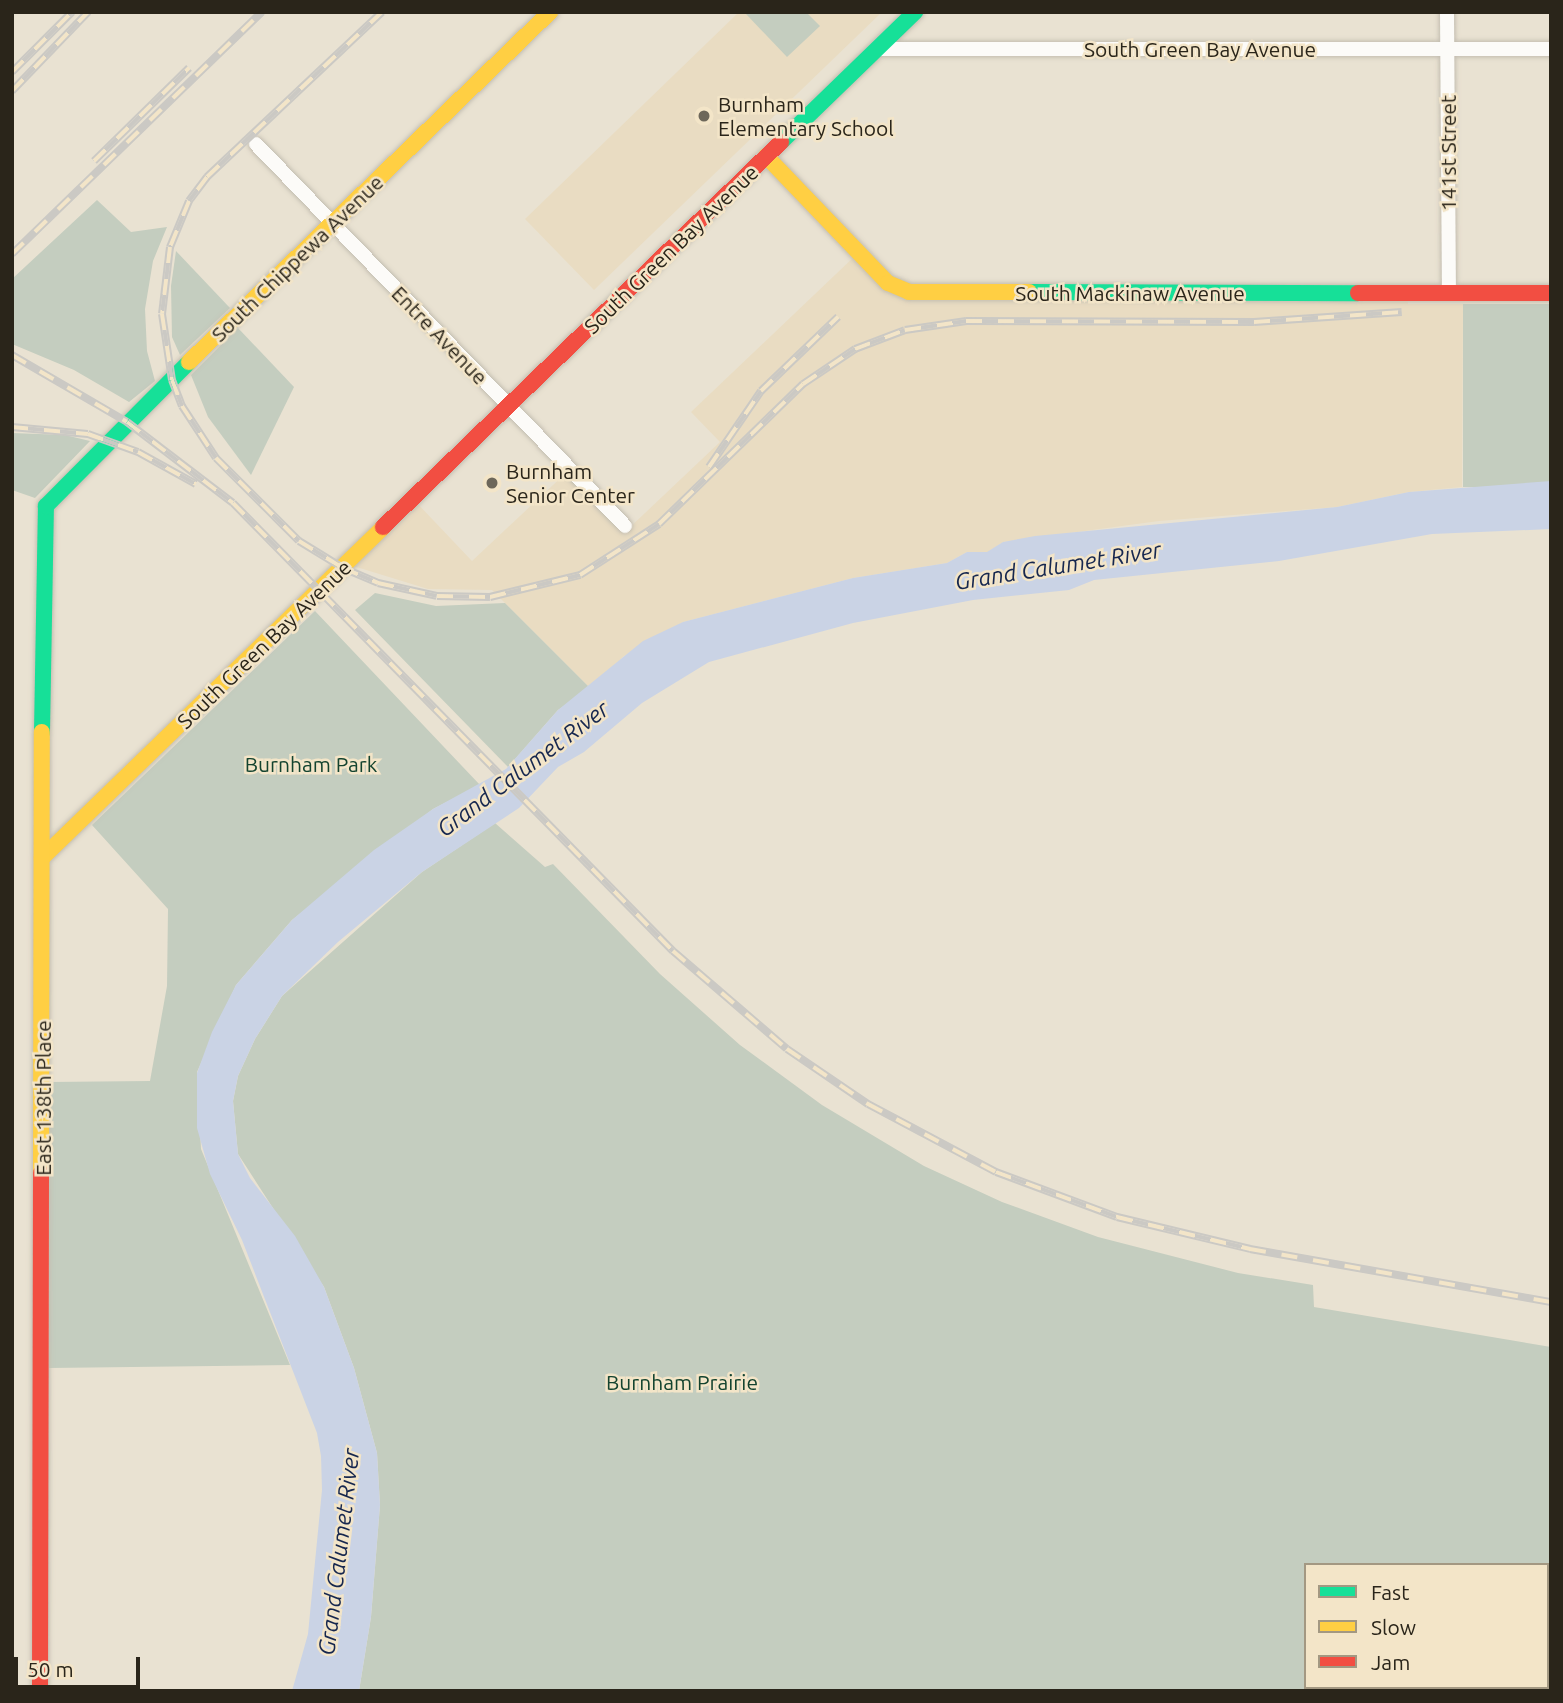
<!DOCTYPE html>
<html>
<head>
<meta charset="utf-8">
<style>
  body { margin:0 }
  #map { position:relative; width:1563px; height:1703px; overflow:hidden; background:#e9e2d2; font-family:Ubuntu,sans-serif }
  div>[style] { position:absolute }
  .built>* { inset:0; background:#e9dcc2 }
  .green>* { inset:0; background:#c4cdbf; transform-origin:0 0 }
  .water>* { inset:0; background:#cad3e5 }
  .roads { filter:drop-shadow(0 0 2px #c4beb1) drop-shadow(0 0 2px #c4beb1) }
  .street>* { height:14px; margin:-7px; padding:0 7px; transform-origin:7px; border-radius:7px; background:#fcfbf8 }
  .fast>* { height:16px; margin:-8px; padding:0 8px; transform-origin:8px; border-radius:8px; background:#16e098 }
  .slow>* { height:16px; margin:-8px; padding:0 8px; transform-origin:8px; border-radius:8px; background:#ffcf43 }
  .jam>* { height:16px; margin:-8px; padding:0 8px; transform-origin:8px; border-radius:8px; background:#f24e42 }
  .rail>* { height:8px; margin-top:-4px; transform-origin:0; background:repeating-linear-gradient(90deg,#f3e5c8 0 16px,#cbc9c4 0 32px); box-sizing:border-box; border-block:2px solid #cbc9c4 }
  .dots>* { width:19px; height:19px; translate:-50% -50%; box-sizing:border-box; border:4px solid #f3e5c8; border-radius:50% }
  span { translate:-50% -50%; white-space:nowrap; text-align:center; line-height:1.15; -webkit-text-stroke:5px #f3e5c8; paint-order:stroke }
  .street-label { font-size:21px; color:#2a251a }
  .poi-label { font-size:21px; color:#2a251a }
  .left { translate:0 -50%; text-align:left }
  .park-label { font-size:21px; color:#13432f }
  .water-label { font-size:23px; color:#16274f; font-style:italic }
  .frame { position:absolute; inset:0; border:14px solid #2a251a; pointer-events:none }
  .legend { position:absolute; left:1304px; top:1563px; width:245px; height:126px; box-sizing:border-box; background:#f3e5c8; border:2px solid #a39882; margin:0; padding:9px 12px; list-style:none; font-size:21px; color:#2a251a }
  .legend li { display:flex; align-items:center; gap:14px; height:35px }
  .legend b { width:35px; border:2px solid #a39882 }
  .scale { position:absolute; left:14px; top:1657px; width:126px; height:32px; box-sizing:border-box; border:4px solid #2a251a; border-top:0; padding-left:9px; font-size:21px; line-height:24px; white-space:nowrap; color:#2a251a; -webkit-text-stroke:5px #f3e5c8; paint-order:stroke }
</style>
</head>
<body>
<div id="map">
  <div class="built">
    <div style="clip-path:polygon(739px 12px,882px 12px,594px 290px,525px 219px)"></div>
    <div style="clip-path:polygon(857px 254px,887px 286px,1407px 296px,1408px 304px,1463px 304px,1462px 487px,1409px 492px,1337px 507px,1159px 521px,1003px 542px,988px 552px,967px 552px,947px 563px,853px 578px,683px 622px,624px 656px,590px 688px,492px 590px,428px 589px,350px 565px,415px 501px,472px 561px,569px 470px,626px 531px,720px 442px,691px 412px)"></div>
  </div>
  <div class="green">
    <div style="clip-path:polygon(806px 12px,820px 26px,787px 57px,746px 14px)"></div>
    <div style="clip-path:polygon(97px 200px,131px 232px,167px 227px,153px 261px,145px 309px,147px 351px,155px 381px,129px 402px,74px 370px,12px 344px,12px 279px)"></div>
    <div style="clip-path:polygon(176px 251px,230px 308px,180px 355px,172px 337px,171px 286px)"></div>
    <div style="left:1463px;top:304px;width:88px;height:183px"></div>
    <div style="clip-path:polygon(238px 328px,294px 387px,251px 475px,208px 417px,191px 375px)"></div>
    <div style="clip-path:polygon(12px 433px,65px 435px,90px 441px,35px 498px,12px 490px)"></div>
    <div style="clip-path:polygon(375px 593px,436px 606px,505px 603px,590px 688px,558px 710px,508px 767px,355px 610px)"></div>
    <div style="clip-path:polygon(315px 611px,480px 785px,433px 809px,292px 920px,236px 985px,197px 1072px,201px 1149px,290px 1365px,49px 1368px,49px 1082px,150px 1081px,167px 986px,168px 909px,92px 825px)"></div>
    <div style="clip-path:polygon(evenodd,495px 823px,545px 867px,553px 864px,660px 974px,740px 1045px,822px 1105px,924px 1166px,1002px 1202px,1098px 1237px,1238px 1273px,1313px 1285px,1314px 1307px,1551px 1347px,1551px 1691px,359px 1691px,371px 1617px,380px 1505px,377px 1453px,354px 1368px,324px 1287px,238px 1154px,233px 1101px,238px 1076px,255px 1039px,282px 996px,422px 872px,495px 823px,1306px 1565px,1547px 1565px,1547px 1687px,1306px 1687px,1306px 1565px)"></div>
  </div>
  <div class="water">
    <div style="clip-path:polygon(1551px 481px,1551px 529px,1432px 534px,1279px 561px,1094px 580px,1069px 590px,973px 600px,853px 623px,709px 662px,642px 703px,584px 752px,558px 767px,519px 808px,422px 872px,338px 942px,282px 996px,255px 1039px,238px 1076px,233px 1101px,238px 1154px,250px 1178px,295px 1236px,324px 1287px,354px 1368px,377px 1453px,380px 1505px,371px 1617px,359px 1691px,292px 1691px,308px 1634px,322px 1490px,321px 1456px,317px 1433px,242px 1240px,210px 1174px,197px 1128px,197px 1073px,212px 1032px,236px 985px,292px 920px,374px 850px,433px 809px,506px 769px,558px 710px,643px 641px,683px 622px,853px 578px,947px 563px,967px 552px,987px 552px,1003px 542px,1035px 536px,1337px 507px,1409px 492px)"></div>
  </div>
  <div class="roads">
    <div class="street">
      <div style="left:1447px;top:12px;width:281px;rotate:89.6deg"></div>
      <div style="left:880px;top:49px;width:671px"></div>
      <div style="left:256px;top:144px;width:531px;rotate:45.99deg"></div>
    </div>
    <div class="fast">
      <div style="left:781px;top:142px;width:187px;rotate:-44.1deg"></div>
      <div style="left:1029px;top:292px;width:329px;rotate:0.2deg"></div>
      <div style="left:42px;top:732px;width:226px;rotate:-89deg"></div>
      <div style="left:46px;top:506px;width:203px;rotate:-45.2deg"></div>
    </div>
    <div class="slow">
      <div style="left:766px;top:156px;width:176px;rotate:46.2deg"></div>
      <div style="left:888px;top:283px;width:23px;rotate:23deg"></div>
      <div style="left:909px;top:292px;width:120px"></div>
      <div style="left:189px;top:362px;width:503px;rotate:-44.11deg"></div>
      <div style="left:42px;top:858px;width:475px;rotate:-44.1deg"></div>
      <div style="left:41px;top:1173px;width:441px;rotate:-89.9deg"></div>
    </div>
    <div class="jam">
      <div style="left:1358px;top:293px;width:193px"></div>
      <div style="left:383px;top:527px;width:554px;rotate:-44.05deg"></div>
      <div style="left:40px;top:1691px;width:518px;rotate:-89.89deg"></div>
    </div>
  </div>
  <div class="rail">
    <div style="left:382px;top:12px;width:241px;rotate:136.7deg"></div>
    <div style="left:207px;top:177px;width:30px;rotate:127deg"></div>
    <div style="left:189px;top:201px;width:50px;rotate:112.4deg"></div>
    <div style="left:170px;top:247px;width:67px;rotate:96.8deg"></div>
    <div style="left:162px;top:314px;width:67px;rotate:81.4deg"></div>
    <div style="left:172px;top:380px;width:28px;rotate:69deg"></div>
    <div style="left:182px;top:406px;width:62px;rotate:56.8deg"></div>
    <div style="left:216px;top:458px;width:117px;rotate:45deg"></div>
    <div style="left:299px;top:541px;width:52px;rotate:31.5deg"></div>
    <div style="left:343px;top:568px;width:38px;rotate:23deg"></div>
    <div style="left:378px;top:583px;width:60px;rotate:12.4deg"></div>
    <div style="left:437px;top:596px;width:53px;rotate:1.1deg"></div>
    <div style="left:490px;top:597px;width:93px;rotate:-13.7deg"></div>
    <div style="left:580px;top:575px;width:94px;rotate:-32.8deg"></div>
    <div style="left:659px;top:524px;width:201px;rotate:-44.2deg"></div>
    <div style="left:803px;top:384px;width:63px;rotate:-33.9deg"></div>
    <div style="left:855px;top:349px;width:53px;rotate:-20.8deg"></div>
    <div style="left:905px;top:330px;width:62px;rotate:-8.4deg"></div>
    <div style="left:966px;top:321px;width:288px;rotate:0.2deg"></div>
    <div style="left:1254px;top:322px;width:148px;rotate:-3.9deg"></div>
    <div style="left:12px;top:72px;width:85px;rotate:-45deg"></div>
    <div style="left:12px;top:91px;width:110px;rotate:-46.1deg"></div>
    <div style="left:94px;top:161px;width:133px;rotate:-44.4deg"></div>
    <div style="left:12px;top:254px;width:348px;rotate:-44.1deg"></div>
    <div style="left:12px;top:355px;width:133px;rotate:30.2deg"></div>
    <div style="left:127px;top:422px;width:133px;rotate:37.4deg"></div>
    <div style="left:233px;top:503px;width:628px;rotate:45.52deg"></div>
    <div style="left:673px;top:951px;width:150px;rotate:40.7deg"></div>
    <div style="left:787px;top:1049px;width:98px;rotate:34.2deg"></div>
    <div style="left:868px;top:1104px;width:145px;rotate:28deg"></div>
    <div style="left:996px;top:1172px;width:129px;rotate:20.4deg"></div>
    <div style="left:1117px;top:1217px;width:137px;rotate:13.5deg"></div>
    <div style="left:1250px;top:1249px;width:306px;rotate:10deg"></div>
    <div style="left:12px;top:427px;width:76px;rotate:5.3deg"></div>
    <div style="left:88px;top:434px;width:53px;rotate:19.8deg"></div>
    <div style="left:138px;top:452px;width:66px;rotate:28.9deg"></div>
    <div style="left:709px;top:467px;width:92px;rotate:-55.6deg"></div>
    <div style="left:761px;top:391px;width:107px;rotate:-43.9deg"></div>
  </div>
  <div class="dots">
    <div style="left:704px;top:116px;background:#6d675a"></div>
    <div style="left:492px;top:483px;background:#6d675a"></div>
  </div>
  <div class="street-label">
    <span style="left:1200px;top:49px">South Green Bay Avenue</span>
    <span style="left:1448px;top:153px;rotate:-90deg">141st Street</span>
    <span style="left:671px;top:249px;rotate:-44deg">South Green Bay Avenue</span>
    <span style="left:297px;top:258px;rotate:-44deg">South Chippewa Avenue</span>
    <span style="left:1130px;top:293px">South Mackinaw Avenue</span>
    <span style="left:440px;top:335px;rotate:46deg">Entre Avenue</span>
    <span style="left:264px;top:644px;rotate:-44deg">South Green Bay Avenue</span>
    <span style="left:43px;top:1098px;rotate:-90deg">East 138th Place</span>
  </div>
  <div class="poi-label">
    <span class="left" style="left:718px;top:116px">Burnham<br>Elementary School</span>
    <span class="left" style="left:506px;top:483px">Burnham<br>Senior Center</span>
  </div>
  <div class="park-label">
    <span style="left:311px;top:764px">Burnham Park</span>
    <span style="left:682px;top:1382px">Burnham Prairie</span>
  </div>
  <div class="water-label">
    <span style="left:1058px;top:566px;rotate:-9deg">Grand Calumet River</span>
    <span style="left:523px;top:769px;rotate:-37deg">Grand Calumet River</span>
    <span style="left:339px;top:1552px;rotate:-83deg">Grand Calumet River</span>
  </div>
  <div class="frame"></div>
  <ul class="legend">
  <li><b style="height:9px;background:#16e098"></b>Fast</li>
  <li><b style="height:9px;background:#ffcf43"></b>Slow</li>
  <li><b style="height:9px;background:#f24e42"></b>Jam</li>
  </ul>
  <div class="scale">50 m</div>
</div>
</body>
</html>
